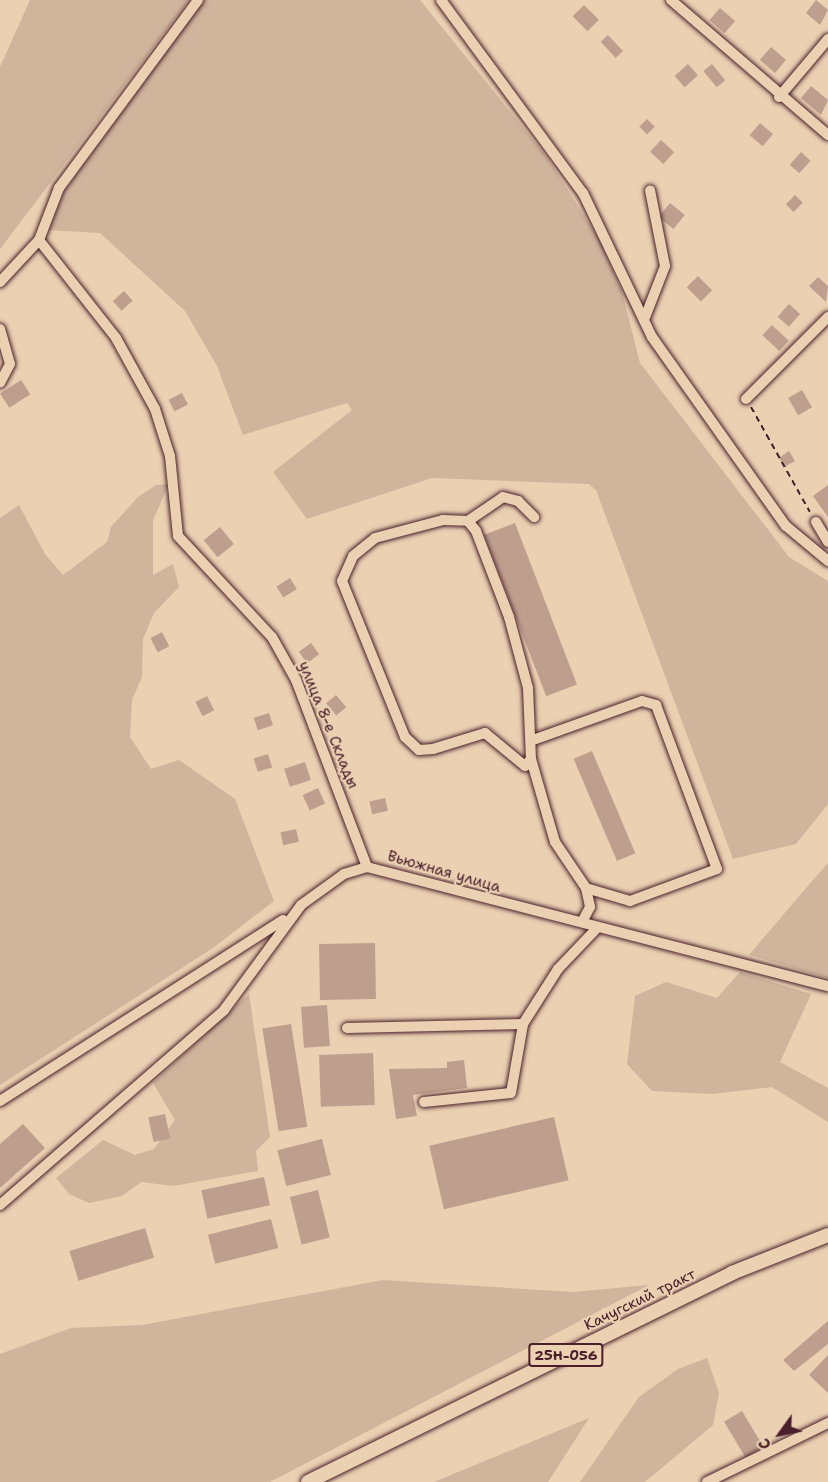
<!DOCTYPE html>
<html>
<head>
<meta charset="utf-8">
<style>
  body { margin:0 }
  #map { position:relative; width:828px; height:1482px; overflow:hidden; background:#ebd0b2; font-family:"Shantell Sans",sans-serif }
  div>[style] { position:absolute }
  .green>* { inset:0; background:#d0b49c }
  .building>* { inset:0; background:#be9f8d; transform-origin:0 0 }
  .path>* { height:2px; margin-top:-1px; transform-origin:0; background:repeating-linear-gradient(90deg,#4a1f2b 0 6px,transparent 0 10.5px) }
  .roads { filter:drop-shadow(0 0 2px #4a1f2b) drop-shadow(0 0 2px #4a1f2b) }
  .minor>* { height:10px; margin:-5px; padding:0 5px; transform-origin:5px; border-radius:5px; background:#ebd0b2 }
  .major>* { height:14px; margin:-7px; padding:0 7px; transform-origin:7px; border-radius:7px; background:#ebd0b2 }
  span { translate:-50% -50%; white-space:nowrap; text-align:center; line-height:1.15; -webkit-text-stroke:4.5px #ebd0b2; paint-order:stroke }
  .shield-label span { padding:2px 4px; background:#ebd0b2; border:2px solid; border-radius:4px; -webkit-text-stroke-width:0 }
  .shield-label { font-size:14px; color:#4a1f2b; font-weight:700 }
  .street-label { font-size:15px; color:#4a1f2b }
  .north { position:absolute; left:750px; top:1404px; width:60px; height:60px; -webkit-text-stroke:4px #ebd0b2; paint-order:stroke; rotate:237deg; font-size:16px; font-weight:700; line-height:24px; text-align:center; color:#4a1f2b }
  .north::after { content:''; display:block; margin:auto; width:21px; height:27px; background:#4a1f2b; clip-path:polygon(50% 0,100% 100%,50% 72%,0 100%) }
</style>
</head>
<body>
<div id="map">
  <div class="green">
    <div style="clip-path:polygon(30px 0,189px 0,0 249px,0 67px)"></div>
    <div style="clip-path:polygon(204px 0,420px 0,546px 156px,599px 239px,622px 292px,640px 363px,789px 557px,828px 581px,828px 804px,796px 844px,733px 859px,596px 490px,589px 484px,432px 478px,307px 519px,273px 472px,352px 410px,347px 403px,243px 435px,217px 366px,185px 311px,100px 233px,48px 230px,65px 190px)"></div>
    <div style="clip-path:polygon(169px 484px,153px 520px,153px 575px,173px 564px,179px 587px,154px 613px,143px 639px,142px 677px,132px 700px,130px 737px,151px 769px,179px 760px,235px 799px,274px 901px,213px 948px,0 1085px,0 518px,19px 505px,45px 554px,63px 575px,107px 542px,111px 527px,138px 497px,156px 485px)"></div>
    <div style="clip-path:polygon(828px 863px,828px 978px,749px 955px,800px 895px)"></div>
    <div style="clip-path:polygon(740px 972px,811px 994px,780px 1062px,828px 1088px,828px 1122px,772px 1087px,712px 1094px,652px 1091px,627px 1064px,635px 996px,666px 982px,717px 998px)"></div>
    <div style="clip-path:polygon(249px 994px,270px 1137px,256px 1151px,258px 1171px,173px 1186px,141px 1182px,122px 1196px,89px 1203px,69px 1194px,56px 1178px,103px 1140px,135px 1155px,154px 1149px,175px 1120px,153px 1083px)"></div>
    <div style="clip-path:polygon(383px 1280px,572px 1292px,649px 1285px,270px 1482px,0 1482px,0 1354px,71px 1328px,142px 1325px)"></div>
    <div style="clip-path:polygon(707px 1358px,719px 1393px,713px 1425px,645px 1482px,580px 1482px,639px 1397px,678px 1369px)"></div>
    <div style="clip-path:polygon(589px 1418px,548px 1482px,434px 1482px)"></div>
  </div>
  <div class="building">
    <div style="clip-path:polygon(816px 0,828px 10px,820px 25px,806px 13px)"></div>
    <div style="left:584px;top:5px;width:21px;height:16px;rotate:45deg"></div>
    <div style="left:720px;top:8px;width:20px;height:16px;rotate:41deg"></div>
    <div style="left:608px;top:35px;width:22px;height:10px;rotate:47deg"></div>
    <div style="left:771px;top:47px;width:20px;height:17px;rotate:41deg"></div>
    <div style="left:688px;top:64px;width:15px;height:18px;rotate:48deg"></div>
    <div style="left:712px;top:64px;width:21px;height:11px;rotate:51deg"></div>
    <div style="clip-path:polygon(811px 86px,828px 100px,821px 115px,801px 98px)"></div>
    <div style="left:647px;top:119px;width:11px;height:11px;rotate:45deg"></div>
    <div style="left:760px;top:123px;width:17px;height:16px;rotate:40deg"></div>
    <div style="left:661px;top:140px;width:18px;height:16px;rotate:43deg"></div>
    <div style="left:801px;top:152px;width:13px;height:17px;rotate:42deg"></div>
    <div style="left:795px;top:195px;width:11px;height:13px;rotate:45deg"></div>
    <div style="left:670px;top:203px;width:19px;height:18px;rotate:39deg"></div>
    <div style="left:698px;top:276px;width:20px;height:16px;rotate:45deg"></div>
    <div style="clip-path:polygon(818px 277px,828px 286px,826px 302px,809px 286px)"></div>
    <div style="left:124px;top:291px;width:13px;height:15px;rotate:48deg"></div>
    <div style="left:789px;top:304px;width:15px;height:17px;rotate:42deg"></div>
    <div style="left:772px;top:325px;width:23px;height:14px;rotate:43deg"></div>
    <div style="left:21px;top:380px;width:17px;height:25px;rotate:57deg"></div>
    <div style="left:802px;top:390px;width:20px;height:16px;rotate:60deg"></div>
    <div style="left:182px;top:393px;width:13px;height:15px;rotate:63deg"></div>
    <div style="clip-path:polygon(789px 451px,795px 461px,784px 467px,779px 458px)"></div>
    <div style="clip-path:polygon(828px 485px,828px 517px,813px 496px)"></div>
    <div style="left:515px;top:523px;width:173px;height:33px;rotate:69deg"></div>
    <div style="left:220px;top:527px;width:22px;height:21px;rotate:51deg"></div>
    <div style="left:290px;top:578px;width:13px;height:16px;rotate:58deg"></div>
    <div style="left:162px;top:632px;width:16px;height:13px;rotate:63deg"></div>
    <div style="left:311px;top:643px;width:14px;height:15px;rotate:54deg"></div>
    <div style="left:336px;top:695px;width:16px;height:13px;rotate:50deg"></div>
    <div style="left:207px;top:696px;width:16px;height:13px;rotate:63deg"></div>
    <div style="left:269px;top:713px;width:13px;height:16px;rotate:72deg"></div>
    <div style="left:592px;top:751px;width:111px;height:20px;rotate:67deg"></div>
    <div style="left:268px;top:754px;width:14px;height:15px;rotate:73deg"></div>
    <div style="left:305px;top:762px;width:19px;height:22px;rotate:72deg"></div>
    <div style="left:318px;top:788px;width:17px;height:17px;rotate:65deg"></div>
    <div style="left:385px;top:798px;width:13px;height:16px;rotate:77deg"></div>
    <div style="left:296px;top:829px;width:13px;height:16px;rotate:77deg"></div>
    <div style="left:375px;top:943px;width:56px;height:56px;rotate:89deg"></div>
    <div style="left:327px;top:1005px;width:41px;height:26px;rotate:86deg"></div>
    <div style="left:291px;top:1024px;width:104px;height:29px;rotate:81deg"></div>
    <div style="left:373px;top:1053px;width:52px;height:54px;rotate:88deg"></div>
    <div style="clip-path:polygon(464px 1060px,467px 1088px,413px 1095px,417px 1116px,396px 1119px,389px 1069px,447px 1068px,447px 1062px)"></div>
    <div style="left:165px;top:1114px;width:25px;height:17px;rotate:78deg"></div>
    <div style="left:554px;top:1117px;width:65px;height:128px;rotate:77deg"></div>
    <div style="clip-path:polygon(23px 1124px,45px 1148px,0 1188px,0 1144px)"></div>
    <div style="left:322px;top:1139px;width:37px;height:46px;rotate:76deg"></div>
    <div style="left:264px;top:1177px;width:29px;height:64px;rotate:78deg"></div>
    <div style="left:318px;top:1190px;width:49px;height:29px;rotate:76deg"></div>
    <div style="left:271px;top:1219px;width:30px;height:65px;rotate:76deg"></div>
    <div style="left:145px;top:1228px;width:31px;height:79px;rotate:73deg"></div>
    <div style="clip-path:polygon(828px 1321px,828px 1344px,794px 1371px,783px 1360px)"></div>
    <div style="clip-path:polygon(828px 1355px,828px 1393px,809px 1375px)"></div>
    <div style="left:742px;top:1411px;width:42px;height:21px;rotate:59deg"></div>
  </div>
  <div class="path">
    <div style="left:751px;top:407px;width:120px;rotate:60.7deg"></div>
  </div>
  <div class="roads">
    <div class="minor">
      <div style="left:441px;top:0;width:240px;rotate:53.7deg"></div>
      <div style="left:583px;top:193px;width:160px;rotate:64.4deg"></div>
      <div style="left:652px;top:337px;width:232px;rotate:54.7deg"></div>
      <div style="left:786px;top:526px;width:55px;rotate:39.8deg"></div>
      <div style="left:671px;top:0;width:207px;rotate:40.7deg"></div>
      <div style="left:779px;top:97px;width:76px;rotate:-49.8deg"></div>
      <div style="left:39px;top:240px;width:125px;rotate:51.8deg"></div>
      <div style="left:116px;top:338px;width:81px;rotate:61.2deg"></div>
      <div style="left:155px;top:409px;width:49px;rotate:72.3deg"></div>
      <div style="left:170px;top:456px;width:80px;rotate:84.3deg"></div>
      <div style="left:178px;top:536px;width:138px;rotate:47.1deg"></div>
      <div style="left:272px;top:637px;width:49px;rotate:60.8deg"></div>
      <div style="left:296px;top:680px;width:200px;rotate:69.2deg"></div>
      <div style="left:0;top:282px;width:57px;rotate:-47.1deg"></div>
      <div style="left:39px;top:240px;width:56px;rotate:-69deg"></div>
      <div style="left:59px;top:188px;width:234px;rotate:-53.5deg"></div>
      <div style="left:644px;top:320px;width:58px;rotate:-68.7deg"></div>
      <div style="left:665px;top:266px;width:77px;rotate:-101.2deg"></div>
      <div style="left:0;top:329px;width:36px;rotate:74deg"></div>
      <div style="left:10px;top:364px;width:21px;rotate:118deg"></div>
      <div style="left:746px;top:399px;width:116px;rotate:-45deg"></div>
      <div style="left:468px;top:521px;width:42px;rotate:-34.4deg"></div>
      <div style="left:503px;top:497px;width:16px;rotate:15deg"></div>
      <div style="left:518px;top:501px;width:23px;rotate:45deg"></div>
      <div style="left:816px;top:522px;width:23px;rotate:59deg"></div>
      <div style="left:533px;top:740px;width:116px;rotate:-19.7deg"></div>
      <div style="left:642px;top:701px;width:15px;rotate:16deg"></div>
      <div style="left:656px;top:705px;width:175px;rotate:69.6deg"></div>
      <div style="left:717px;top:869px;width:93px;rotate:159.8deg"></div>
      <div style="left:630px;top:901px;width:46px;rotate:-163.5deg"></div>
      <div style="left:586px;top:888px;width:19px;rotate:78deg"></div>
      <div style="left:590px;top:907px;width:17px;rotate:118deg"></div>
      <div style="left:531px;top:759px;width:9px;rotate:131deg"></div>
      <div style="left:525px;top:766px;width:52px;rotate:-140.5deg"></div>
      <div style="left:485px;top:733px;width:54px;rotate:162.9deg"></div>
      <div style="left:433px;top:749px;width:14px;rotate:176deg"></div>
      <div style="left:419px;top:750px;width:19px;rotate:-137deg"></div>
      <div style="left:405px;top:737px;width:168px;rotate:-112deg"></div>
      <div style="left:342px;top:581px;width:27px;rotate:-66deg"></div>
      <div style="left:353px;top:556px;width:28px;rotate:-39deg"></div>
      <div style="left:375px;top:538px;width:70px;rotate:-14.8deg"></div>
      <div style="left:443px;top:520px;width:25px;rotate:2deg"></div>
      <div style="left:468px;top:521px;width:13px;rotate:51deg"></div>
      <div style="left:476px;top:531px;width:92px;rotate:69deg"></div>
      <div style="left:509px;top:617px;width:73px;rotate:75deg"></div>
      <div style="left:528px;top:688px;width:71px;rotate:87.6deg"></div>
      <div style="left:531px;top:759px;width:86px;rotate:73.9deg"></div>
      <div style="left:555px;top:842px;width:55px;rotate:56deg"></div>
      <div style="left:347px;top:1028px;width:176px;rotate:-1.3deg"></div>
      <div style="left:523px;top:1024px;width:65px;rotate:-57.5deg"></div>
      <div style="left:558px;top:969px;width:57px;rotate:-46.4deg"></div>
      <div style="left:0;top:1101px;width:336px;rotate:-32.6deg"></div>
      <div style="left:424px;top:1102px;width:87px;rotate:-5.9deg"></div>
      <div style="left:511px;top:1093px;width:70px;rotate:-80.1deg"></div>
      <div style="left:0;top:1205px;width:297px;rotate:-41deg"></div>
      <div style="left:224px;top:1010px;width:130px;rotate:-53.7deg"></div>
      <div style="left:301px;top:905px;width:53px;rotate:-35.8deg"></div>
      <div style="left:344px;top:874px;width:24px;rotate:-17deg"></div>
      <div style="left:367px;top:867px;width:476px;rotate:14.5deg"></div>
      <div style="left:707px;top:1482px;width:135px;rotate:-26deg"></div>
    </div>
    <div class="major">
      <div style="left:308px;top:1482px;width:473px;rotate:-26.2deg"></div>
      <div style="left:732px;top:1273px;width:103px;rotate:-21.6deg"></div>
    </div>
  </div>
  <div class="shield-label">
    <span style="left:566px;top:1355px">25Н-056</span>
  </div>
  <div class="street-label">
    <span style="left:328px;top:725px;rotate:68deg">улица 8-е Склады</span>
    <span style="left:444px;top:872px;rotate:16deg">Вьюжная улица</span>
    <span style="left:640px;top:1300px;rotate:-26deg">Качугский тракт</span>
  </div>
  <div class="north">С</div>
</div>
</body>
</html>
